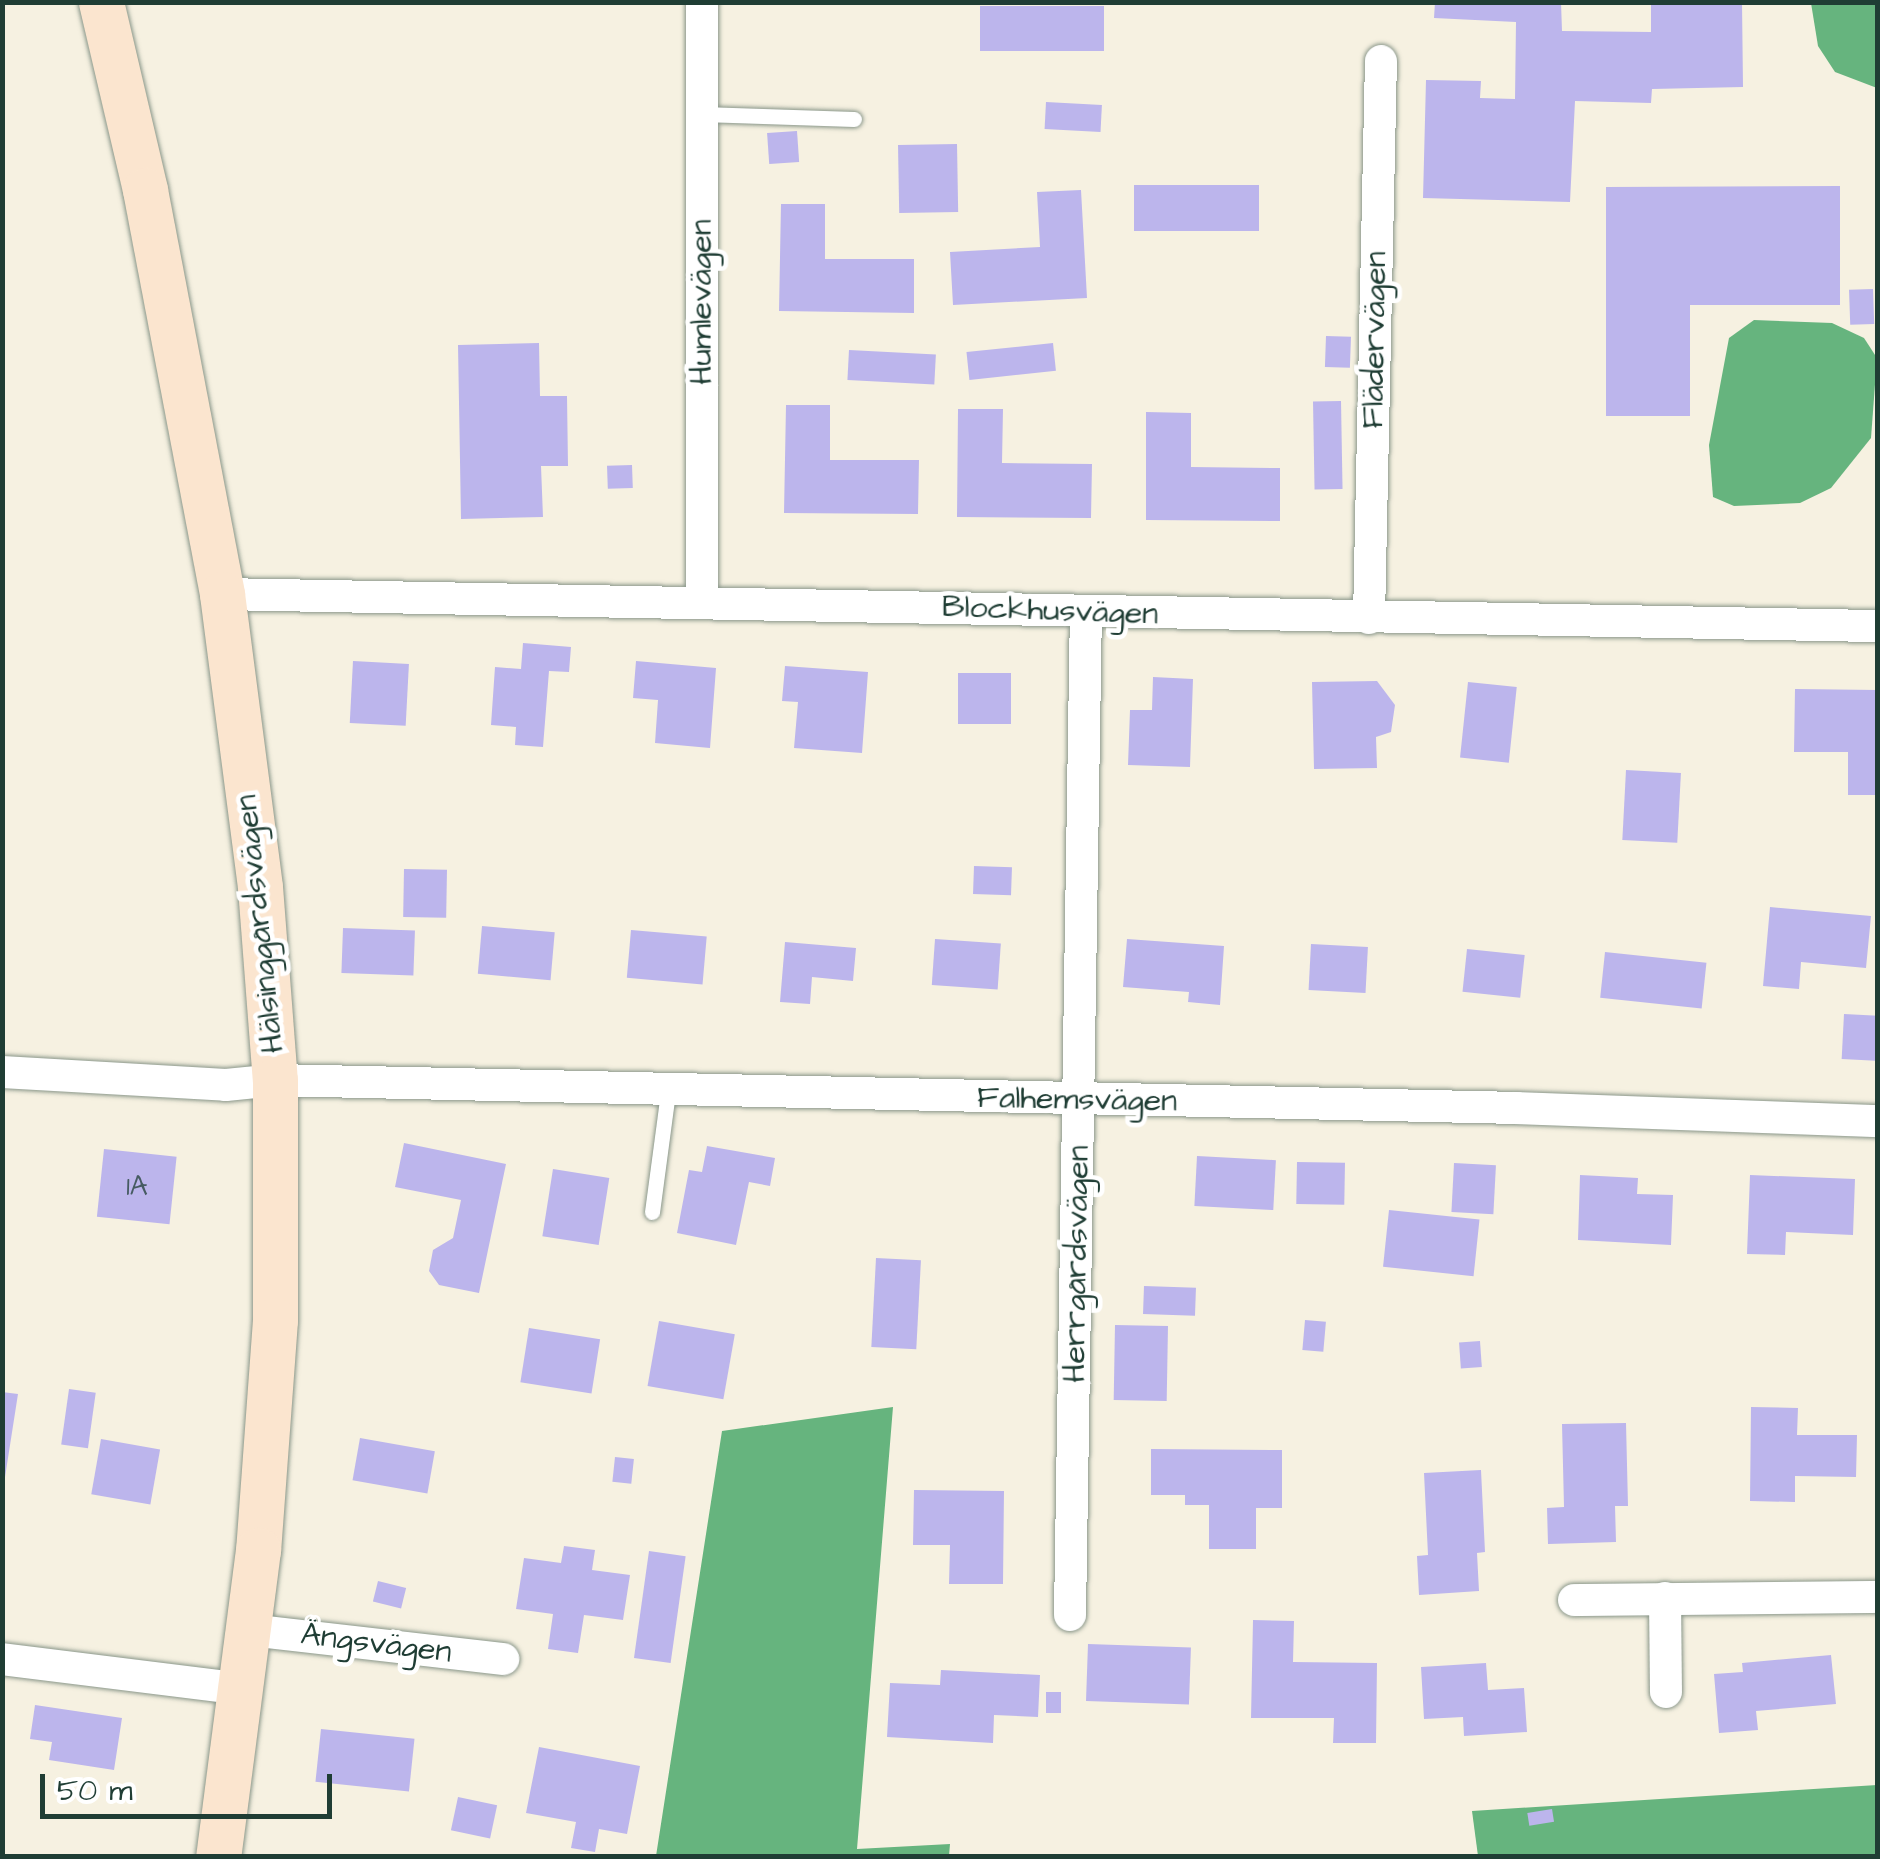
<!DOCTYPE html>
<html>
<head>
<meta charset="utf-8">
<style>
  body { margin:0 }
  #map { position:relative; width:1880px; height:1859px; overflow:hidden; background:#f6f1e1; font-family:"Architects Daughter",sans-serif }
  div>[style] { position:absolute }
  .forest>* { inset:0; background:#66b47e }
  .building>* { inset:0; background:#bcb5ec; transform-origin:0 0 }
  .roads { filter:drop-shadow(0 0 2px #8a978a) drop-shadow(0 0 2px #8a978a) }
  .lane>* { height:15px; margin:-7.5px; padding:0 7.5px; transform-origin:7.5px; border-radius:7.5px; background:#fff }
  .street>* { height:32px; margin:-16px; padding:0 16px; transform-origin:16px; border-radius:16px; background:#fff }
  .secondary>* { height:45px; margin:-22.5px; padding:0 22.5px; transform-origin:22.5px; border-radius:22.5px; background:#fbe5cf }
  span { translate:-50% -50%; white-space:nowrap; text-align:center; line-height:1.15; -webkit-text-stroke:9px #fff; paint-order:stroke }
  .number-label { font-size:28px; color:#465b62 }
  .number-label span { -webkit-text-stroke-width:0 }
  .street-label { font-size:32px; color:#1f3d34 }
  .frame { position:absolute; inset:0; border:5px solid #1f3d34; pointer-events:none }
  .scale { position:absolute; left:40px; top:1774px; width:292px; height:45px; box-sizing:border-box; border:5px solid #1f3d34; border-top:0; padding-left:12px; font-size:30px; line-height:35px; white-space:nowrap; color:#1f3d34; -webkit-text-stroke:8px #fff; paint-order:stroke }
</style>
</head>
<body>
<div id="map">
  <div class="forest">
    <div style="clip-path:polygon(1811px 3px,1877px 3px,1877px 88px,1835px 72px,1818px 46px)"></div>
    <div style="clip-path:polygon(1754px 320px,1832px 323px,1864px 338px,1877px 358px,1871px 438px,1831px 488px,1800px 503px,1734px 506px,1713px 497px,1709px 445px,1729px 338px)"></div>
    <div style="clip-path:polygon(893px 1407px,857px 1849px,950px 1844px,949px 1856px,656px 1856px,722px 1431px)"></div>
    <div style="clip-path:polygon(1877px 1785px,1877px 1856px,1478px 1856px,1472px 1811px)"></div>
  </div>
  <div class="building">
    <div style="clip-path:polygon(1435px 2px,1561px 2px,1562px 31px,1651px 32px,1651px 2px,1742px 2px,1743px 87px,1652px 89px,1651px 103px,1575px 101px,1570px 202px,1423px 198px,1426px 80px,1481px 81px,1480px 98px,1515px 99px,1516px 22px,1434px 18px)"></div>
    <div style="left:980px;top:6px;width:124px;height:45px"></div>
    <div style="left:1046px;top:102px;width:56px;height:27px;rotate:3deg"></div>
    <div style="left:797px;top:131px;width:31px;height:30px;rotate:86deg"></div>
    <div style="left:957px;top:144px;width:68px;height:59px;rotate:89deg"></div>
    <div style="left:1134px;top:185px;width:125px;height:46px"></div>
    <div style="clip-path:polygon(1840px 186px,1840px 305px,1690px 305px,1690px 416px,1606px 416px,1606px 187px)"></div>
    <div style="clip-path:polygon(1081px 190px,1087px 298px,953px 305px,950px 252px,1040px 247px,1037px 192px)"></div>
    <div style="clip-path:polygon(781px 204px,825px 204px,825px 259px,914px 259px,914px 313px,779px 311px)"></div>
    <div style="left:1873px;top:289px;width:35px;height:24px;rotate:88deg"></div>
    <div style="left:1326px;top:336px;width:25px;height:31px;rotate:2deg"></div>
    <div style="clip-path:polygon(539px 343px,540px 396px,567px 396px,568px 466px,541px 466px,543px 517px,461px 519px,458px 345px)"></div>
    <div style="left:1053px;top:343px;width:28px;height:87px;rotate:84deg"></div>
    <div style="left:849px;top:350px;width:87px;height:30px;rotate:3deg"></div>
    <div style="left:1341px;top:401px;width:88px;height:28px;rotate:89deg"></div>
    <div style="clip-path:polygon(786px 405px,830px 405px,830px 460px,919px 460px,918px 514px,784px 513px)"></div>
    <div style="clip-path:polygon(958px 409px,1003px 409px,1002px 463px,1092px 464px,1091px 518px,957px 517px)"></div>
    <div style="clip-path:polygon(1146px 412px,1191px 413px,1191px 467px,1280px 468px,1280px 521px,1146px 520px)"></div>
    <div style="left:632px;top:465px;width:23px;height:25px;rotate:88deg"></div>
    <div style="clip-path:polygon(523px 643px,571px 647px,569px 672px,549px 671px,543px 747px,515px 745px,516px 727px,491px 725px,495px 667px,521px 669px)"></div>
    <div style="left:353px;top:661px;width:56px;height:62px;rotate:3deg"></div>
    <div style="clip-path:polygon(636px 661px,716px 668px,710px 748px,655px 743px,658px 700px,633px 698px)"></div>
    <div style="clip-path:polygon(785px 666px,868px 672px,862px 753px,794px 748px,798px 702px,782px 701px)"></div>
    <div style="left:958px;top:673px;width:53px;height:51px"></div>
    <div style="clip-path:polygon(1153px 677px,1193px 679px,1190px 767px,1128px 765px,1130px 710px,1152px 710px)"></div>
    <div style="clip-path:polygon(1377px 681px,1395px 705px,1391px 732px,1376px 737px,1377px 768px,1314px 769px,1312px 682px)"></div>
    <div style="left:1468px;top:682px;width:49px;height:76px;rotate:6deg"></div>
    <div style="clip-path:polygon(1795px 689px,1878px 690px,1878px 795px,1848px 795px,1848px 752px,1794px 752px)"></div>
    <div style="left:1626px;top:770px;width:55px;height:70px;rotate:3deg"></div>
    <div style="left:974px;top:866px;width:38px;height:28px;rotate:2deg"></div>
    <div style="left:404px;top:869px;width:43px;height:48px;rotate:1deg"></div>
    <div style="clip-path:polygon(1770px 907px,1871px 916px,1866px 968px,1801px 962px,1799px 989px,1763px 986px)"></div>
    <div style="left:482px;top:926px;width:73px;height:48px;rotate:5deg"></div>
    <div style="left:343px;top:928px;width:72px;height:45px;rotate:2deg"></div>
    <div style="left:631px;top:930px;width:76px;height:48px;rotate:5deg"></div>
    <div style="left:935px;top:939px;width:66px;height:46px;rotate:4deg"></div>
    <div style="clip-path:polygon(1127px 939px,1224px 946px,1220px 1005px,1188px 1002px,1189px 992px,1123px 987px)"></div>
    <div style="clip-path:polygon(785px 942px,856px 948px,853px 981px,812px 977px,810px 1004px,780px 1002px)"></div>
    <div style="left:1311px;top:944px;width:57px;height:46px;rotate:3deg"></div>
    <div style="left:1467px;top:949px;width:58px;height:43px;rotate:6deg"></div>
    <div style="left:1605px;top:952px;width:102px;height:46px;rotate:6deg"></div>
    <div style="left:1844px;top:1014px;width:34px;height:45px;rotate:3deg"></div>
    <div style="clip-path:polygon(404px 1143px,506px 1164px,479px 1293px,439px 1285px,429px 1271px,433px 1250px,453px 1238px,461px 1200px,395px 1187px)"></div>
    <div style="clip-path:polygon(707px 1146px,775px 1158px,770px 1186px,749px 1182px,736px 1245px,677px 1233px,689px 1170px,702px 1172px)"></div>
    <div style="left:104px;top:1149px;width:73px;height:68px;rotate:6deg"></div>
    <div style="left:1197px;top:1156px;width:79px;height:50px;rotate:3deg"></div>
    <div style="left:1297px;top:1162px;width:48px;height:42px;rotate:1deg"></div>
    <div style="left:1454px;top:1163px;width:42px;height:49px;rotate:3deg"></div>
    <div style="left:553px;top:1169px;width:57px;height:68px;rotate:9deg"></div>
    <div style="clip-path:polygon(1580px 1175px,1638px 1178px,1637px 1194px,1673px 1195px,1671px 1245px,1578px 1240px)"></div>
    <div style="clip-path:polygon(1750px 1175px,1855px 1179px,1853px 1235px,1786px 1232px,1785px 1255px,1747px 1254px)"></div>
    <div style="left:1389px;top:1210px;width:91px;height:57px;rotate:6deg"></div>
    <div style="left:876px;top:1258px;width:45px;height:89px;rotate:3deg"></div>
    <div style="left:1144px;top:1286px;width:52px;height:28px;rotate:2deg"></div>
    <div style="left:1305px;top:1320px;width:21px;height:30px;rotate:5deg"></div>
    <div style="left:659px;top:1321px;width:77px;height:66px;rotate:10deg"></div>
    <div style="left:1115px;top:1325px;width:53px;height:75px;rotate:1deg"></div>
    <div style="left:529px;top:1328px;width:72px;height:55px;rotate:9deg"></div>
    <div style="left:1480px;top:1341px;width:26px;height:21px;rotate:86deg"></div>
    <div style="left:69px;top:1389px;width:27px;height:56px;rotate:8deg"></div>
    <div style="clip-path:polygon(2px 1392px,18px 1394px,5px 1477px,2px 1477px)"></div>
    <div style="clip-path:polygon(1751px 1407px,1798px 1408px,1797px 1435px,1857px 1435px,1856px 1477px,1795px 1476px,1795px 1502px,1750px 1501px)"></div>
    <div style="clip-path:polygon(1626px 1423px,1628px 1506px,1615px 1506px,1616px 1542px,1548px 1544px,1547px 1508px,1564px 1507px,1562px 1424px)"></div>
    <div style="left:360px;top:1438px;width:76px;height:43px;rotate:10deg"></div>
    <div style="left:101px;top:1439px;width:60px;height:56px;rotate:10deg"></div>
    <div style="clip-path:polygon(1151px 1449px,1282px 1450px,1282px 1508px,1256px 1508px,1256px 1549px,1209px 1549px,1209px 1505px,1185px 1505px,1185px 1495px,1151px 1495px)"></div>
    <div style="left:615px;top:1457px;width:19px;height:25px;rotate:6deg"></div>
    <div style="clip-path:polygon(1481px 1470px,1485px 1552px,1477px 1553px,1479px 1591px,1419px 1595px,1417px 1556px,1428px 1555px,1424px 1473px)"></div>
    <div style="clip-path:polygon(914px 1490px,1004px 1491px,1003px 1584px,949px 1584px,950px 1545px,913px 1545px)"></div>
    <div style="clip-path:polygon(564px 1546px,595px 1550px,592px 1570px,630px 1575px,623px 1620px,584px 1615px,578px 1653px,548px 1649px,553px 1614px,516px 1609px,524px 1558px,561px 1563px)"></div>
    <div style="left:649px;top:1551px;width:37px;height:108px;rotate:8deg"></div>
    <div style="left:378px;top:1581px;width:29px;height:21px;rotate:14deg"></div>
    <div style="clip-path:polygon(1253px 1620px,1294px 1621px,1293px 1662px,1377px 1663px,1376px 1743px,1333px 1743px,1334px 1718px,1251px 1718px)"></div>
    <div style="left:1088px;top:1644px;width:103px;height:57px;rotate:2deg"></div>
    <div style="clip-path:polygon(1831px 1655px,1836px 1704px,1756px 1711px,1758px 1730px,1719px 1733px,1714px 1674px,1743px 1672px,1742px 1663px)"></div>
    <div style="clip-path:polygon(1486px 1663px,1488px 1690px,1524px 1688px,1527px 1732px,1464px 1736px,1463px 1717px,1424px 1719px,1421px 1667px)"></div>
    <div style="clip-path:polygon(941px 1670px,1040px 1675px,1038px 1717px,994px 1715px,993px 1743px,887px 1737px,890px 1683px,940px 1685px)"></div>
    <div style="left:1046px;top:1692px;width:15px;height:21px"></div>
    <div style="clip-path:polygon(35px 1705px,122px 1718px,114px 1770px,49px 1760px,52px 1742px,30px 1739px)"></div>
    <div style="left:321px;top:1729px;width:94px;height:53px;rotate:6deg"></div>
    <div style="clip-path:polygon(539px 1747px,640px 1766px,627px 1834px,599px 1829px,595px 1852px,571px 1848px,576px 1822px,526px 1813px)"></div>
    <div style="left:458px;top:1797px;width:40px;height:34px;rotate:12deg"></div>
    <div style="left:1552px;top:1809px;width:13px;height:25px;rotate:81deg"></div>
  </div>
  <div class="roads">
    <div class="lane">
      <div style="left:702px;top:114px;width:152px;rotate:1.9deg"></div>
      <div style="left:652px;top:1212px;width:121px;rotate:-82.4deg"></div>
    </div>
    <div class="street">
      <div style="left:222px;top:594px;width:1656px;rotate:1.11deg"></div>
      <div style="left:702px;top:601px;width:599px;rotate:-90deg"></div>
      <div style="left:1369px;top:618px;width:557px;rotate:-88.77deg"></div>
      <div style="left:2px;top:1072px;width:224px;rotate:3.3deg"></div>
      <div style="left:226px;top:1085px;width:49px;rotate:-5.8deg"></div>
      <div style="left:275px;top:1080px;width:1242px;rotate:1.29deg"></div>
      <div style="left:1517px;top:1108px;width:361px;rotate:2.1deg"></div>
      <div style="left:1665px;top:1598px;width:94px;rotate:89.4deg"></div>
      <div style="left:1574px;top:1600px;width:304px;rotate:-0.6deg"></div>
      <div style="left:1070px;top:1615px;width:1002px;rotate:-89.09deg"></div>
      <div style="left:249px;top:1630px;width:256px;rotate:6.5deg"></div>
      <div style="left:2px;top:1659px;width:242px;rotate:7.1deg"></div>
    </div>
    <div class="secondary">
      <div style="left:101px;top:2px;width:193px;rotate:76.8deg"></div>
      <div style="left:145px;top:190px;width:411px;rotate:79.2deg"></div>
      <div style="left:222px;top:594px;width:295px;rotate:82.6deg"></div>
      <div style="left:260px;top:887px;width:194px;rotate:85.6deg"></div>
      <div style="left:275px;top:1080px;width:240px;rotate:90deg"></div>
      <div style="left:275px;top:1320px;width:231px;rotate:94.2deg"></div>
      <div style="left:258px;top:1550px;width:309px;rotate:97.4deg"></div>
    </div>
  </div>
  <div class="number-label">
    <span style="left:137px;top:1187px">1A</span>
  </div>
  <div class="street-label">
    <span style="left:702px;top:302px;rotate:-90deg">Humlevägen</span>
    <span style="left:1375px;top:340px;rotate:-89deg">Flädervägen</span>
    <span style="left:1050px;top:611px;rotate:2deg">Blockhusvägen</span>
    <span style="left:260px;top:924px;rotate:-96deg">Hälsinggårdsvägen</span>
    <span style="left:1077px;top:1100px;rotate:1deg">Falhemsvägen</span>
    <span style="left:1077px;top:1264px;rotate:-89deg">Herrgårdsvägen</span>
    <span style="left:376px;top:1644px;rotate:7deg">Ängsvägen</span>
  </div>
  <div class="frame"></div>
  <div class="scale">50 m</div>
</div>
</body>
</html>
